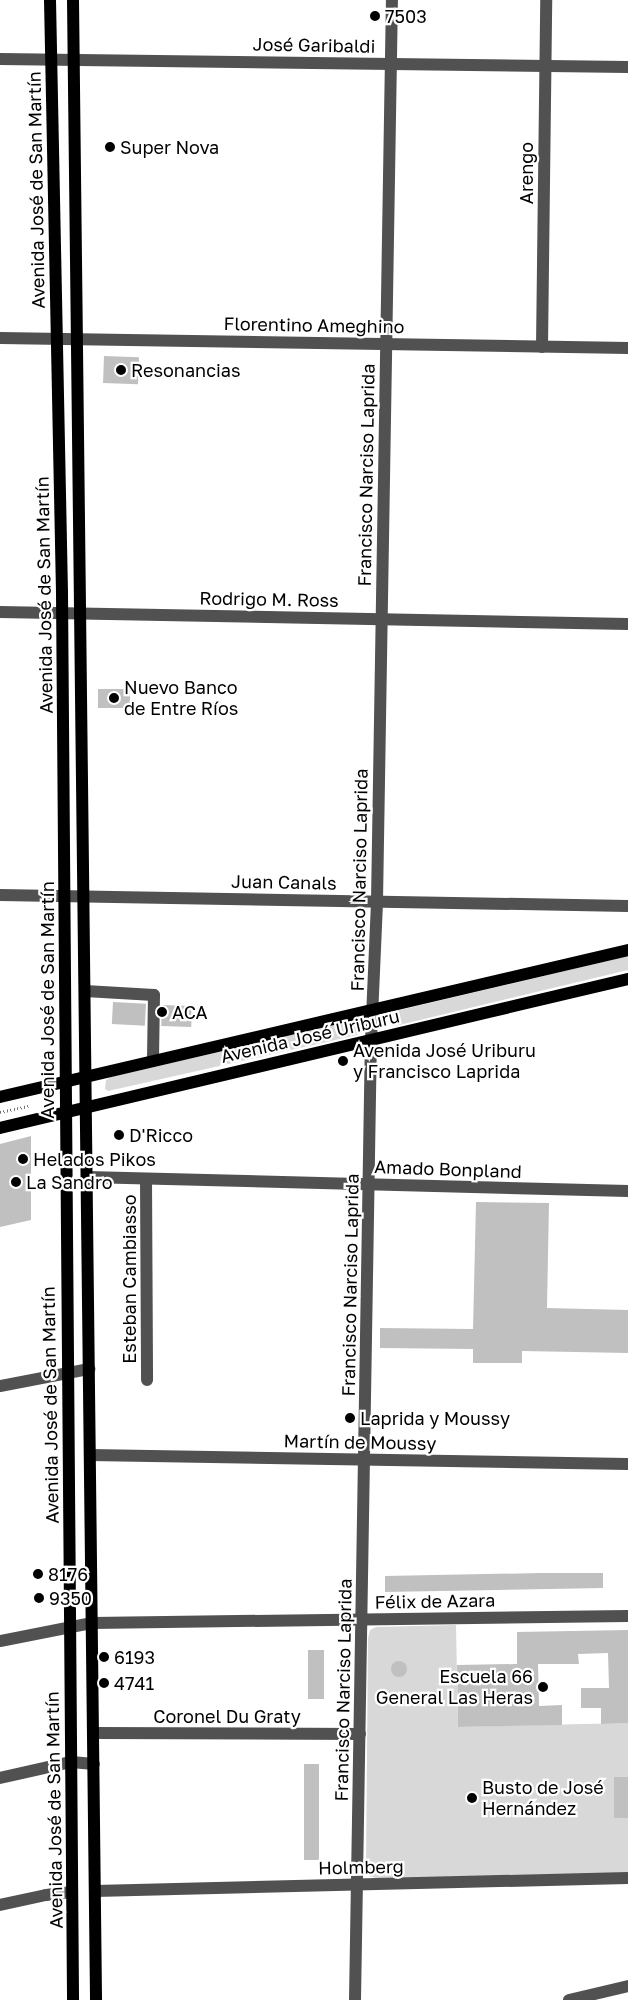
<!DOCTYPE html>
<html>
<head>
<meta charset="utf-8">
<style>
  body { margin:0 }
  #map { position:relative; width:628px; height:2000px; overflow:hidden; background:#fff; font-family:"Golos Text",sans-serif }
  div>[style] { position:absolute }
  .green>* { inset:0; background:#d8d8d8 }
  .building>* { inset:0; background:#c0c0c0; transform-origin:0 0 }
  .round { border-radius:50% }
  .path>* { height:2.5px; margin-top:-1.25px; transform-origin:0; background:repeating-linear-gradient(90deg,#737373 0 1px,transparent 0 3.5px) }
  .minor>* { height:12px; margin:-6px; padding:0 6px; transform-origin:6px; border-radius:6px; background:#515151 }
  .major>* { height:12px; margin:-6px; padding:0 6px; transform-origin:6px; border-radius:6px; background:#000 }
  .dots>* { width:14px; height:14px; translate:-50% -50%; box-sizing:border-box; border:2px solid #fff; border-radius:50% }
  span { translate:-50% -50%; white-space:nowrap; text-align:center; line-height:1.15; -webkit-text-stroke:4.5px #fff; paint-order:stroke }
  .poi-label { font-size:18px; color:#000 }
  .left { translate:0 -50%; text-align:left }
  .right { translate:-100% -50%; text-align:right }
  .street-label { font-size:18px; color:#000 }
</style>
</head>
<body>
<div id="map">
  <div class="green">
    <div style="clip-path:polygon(628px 956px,628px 970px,395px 1026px,390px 1024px,389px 1018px,396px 1011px)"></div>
    <div style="clip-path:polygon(357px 1020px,359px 1023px,357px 1035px,108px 1091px,105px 1089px,106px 1080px,111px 1077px)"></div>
    <div style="clip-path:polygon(456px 1625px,458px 1727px,628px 1723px,628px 1873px,379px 1879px,369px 1876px,366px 1868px,368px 1638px,370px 1630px,376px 1627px)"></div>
  </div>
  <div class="building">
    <div style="left:104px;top:356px;width:35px;height:27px;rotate:2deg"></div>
    <div style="left:98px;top:689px;width:32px;height:19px"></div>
    <div style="left:113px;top:1002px;width:33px;height:22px;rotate:3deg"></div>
    <div style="left:162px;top:1005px;width:30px;height:21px;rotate:2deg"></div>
    <div style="clip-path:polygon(31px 1136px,31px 1220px,0 1227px,0 1144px)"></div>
    <div style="clip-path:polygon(476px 1202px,549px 1203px,547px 1308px,628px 1310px,628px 1353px,522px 1351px,522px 1363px,473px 1363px,473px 1349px,380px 1348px,380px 1328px,473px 1329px)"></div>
    <div style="clip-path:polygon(541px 1573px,603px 1573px,603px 1588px,385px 1592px,385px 1576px)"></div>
    <div style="clip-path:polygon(628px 1630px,628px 1723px,601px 1724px,601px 1708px,581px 1708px,581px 1688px,609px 1688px,608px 1653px,578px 1654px,579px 1664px,538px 1664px,539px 1706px,562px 1705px,562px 1725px,458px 1727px,457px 1665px,517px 1664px,517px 1632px)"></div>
    <div style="left:308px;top:1650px;width:16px;height:49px"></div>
    <div class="round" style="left:391px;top:1661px;width:16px;height:16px"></div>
    <div style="left:304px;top:1764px;width:15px;height:96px"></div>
    <div style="left:628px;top:1777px;width:41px;height:14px;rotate:90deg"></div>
  </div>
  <div class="path">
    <div style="left:0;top:1112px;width:29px;rotate:-12deg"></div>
  </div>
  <div class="minor">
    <div style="left:0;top:59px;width:628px;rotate:0.73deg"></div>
    <div style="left:0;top:338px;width:628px;rotate:0.91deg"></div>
    <div style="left:542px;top:347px;width:347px;rotate:-89.3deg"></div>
    <div style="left:0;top:612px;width:628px;rotate:1.09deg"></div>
    <div style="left:0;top:895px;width:628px;rotate:1deg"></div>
    <div style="left:85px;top:991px;width:69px;rotate:3.3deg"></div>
    <div style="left:154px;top:995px;width:66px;rotate:90.9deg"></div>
    <div style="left:87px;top:1177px;width:541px;rotate:1.48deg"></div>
    <div style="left:146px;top:1179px;width:201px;rotate:89.7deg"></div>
    <div style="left:0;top:1386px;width:91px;rotate:-10.8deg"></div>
    <div style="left:90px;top:1455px;width:538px;rotate:0.96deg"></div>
    <div style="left:0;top:1641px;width:94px;rotate:-11.1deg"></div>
    <div style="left:92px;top:1623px;width:536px;rotate:-0.75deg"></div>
    <div style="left:94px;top:1733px;width:266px;rotate:0.2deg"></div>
    <div style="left:0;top:1778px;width:73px;rotate:-12.7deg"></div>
    <div style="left:71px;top:1762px;width:23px;rotate:5deg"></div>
    <div style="left:95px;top:1891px;width:533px;rotate:-1.4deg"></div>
    <div style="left:0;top:1905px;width:47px;rotate:-12.3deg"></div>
    <div style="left:46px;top:1895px;width:26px;rotate:-7deg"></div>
    <div style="left:355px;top:2000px;width:960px;rotate:-89.05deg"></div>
    <div style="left:371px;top:1040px;width:139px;rotate:-87.5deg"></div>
    <div style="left:377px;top:901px;width:901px;rotate:-89.05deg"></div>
    <div style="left:569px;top:2000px;width:61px;rotate:-13.3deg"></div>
  </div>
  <div class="major">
    <div style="left:50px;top:0;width:594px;rotate:88.84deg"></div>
    <div style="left:62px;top:594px;width:1406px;rotate:89.55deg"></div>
    <div style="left:73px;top:0;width:2000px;rotate:89.34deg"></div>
    <div style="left:0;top:1097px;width:645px;rotate:-13.17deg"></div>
    <div style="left:0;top:1128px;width:645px;rotate:-13.35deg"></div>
  </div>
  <div class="dots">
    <div style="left:375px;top:16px;background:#000"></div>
    <div style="left:110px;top:147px;background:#000"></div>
    <div style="left:121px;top:370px;background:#000"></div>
    <div style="left:114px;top:698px;background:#000"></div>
    <div style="left:162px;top:1012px;background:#000"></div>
    <div style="left:343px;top:1061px;background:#000"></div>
    <div style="left:119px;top:1135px;background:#000"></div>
    <div style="left:23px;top:1159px;background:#000"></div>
    <div style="left:16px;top:1182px;background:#000"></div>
    <div style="left:350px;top:1418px;background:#000"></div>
    <div style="left:38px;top:1574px;background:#000"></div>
    <div style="left:39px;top:1598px;background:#000"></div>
    <div style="left:104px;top:1657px;background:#000"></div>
    <div style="left:104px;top:1683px;background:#000"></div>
    <div style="left:543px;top:1687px;background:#000"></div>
    <div style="left:472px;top:1798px;background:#000"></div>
  </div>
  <div class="poi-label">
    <span class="left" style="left:385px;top:16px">7503</span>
    <span class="left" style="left:120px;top:147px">Super Nova</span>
    <span class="left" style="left:131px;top:370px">Resonancias</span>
    <span class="left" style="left:124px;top:698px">Nuevo Banco<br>de Entre Ríos</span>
    <span class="left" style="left:172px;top:1012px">ACA</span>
    <span class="left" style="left:353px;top:1061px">Avenida José Uriburu<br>y Francisco Laprida</span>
    <span class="left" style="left:129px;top:1135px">D'Ricco</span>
    <span class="left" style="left:33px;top:1159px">Helados Pikos</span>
    <span class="left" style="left:26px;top:1182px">La Sandro</span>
    <span class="left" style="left:360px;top:1418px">Laprida y Moussy</span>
    <span class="left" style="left:48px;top:1574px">8176</span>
    <span class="left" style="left:49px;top:1598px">9350</span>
    <span class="left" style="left:114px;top:1657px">6193</span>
    <span class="right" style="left:533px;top:1687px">Escuela 66<br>General Las Heras</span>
    <span class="left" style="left:114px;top:1683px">4741</span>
    <span class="left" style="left:482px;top:1798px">Busto de José<br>Hernández</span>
  </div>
  <div class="street-label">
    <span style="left:314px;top:45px;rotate:1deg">José Garibaldi</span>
    <span style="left:526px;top:173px;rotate:-90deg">Arengo</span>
    <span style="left:36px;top:190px;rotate:-91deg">Avenida José de San Martín</span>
    <span style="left:314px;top:325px;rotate:1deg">Florentino Ameghino</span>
    <span style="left:366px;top:475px;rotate:-89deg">Francisco Narciso Laprida</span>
    <span style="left:44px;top:595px;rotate:-91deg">Avenida José de San Martín</span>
    <span style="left:269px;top:599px;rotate:1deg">Rodrigo M. Ross</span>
    <span style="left:359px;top:880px;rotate:-89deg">Francisco Narciso Laprida</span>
    <span style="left:284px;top:882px;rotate:1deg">Juan Canals</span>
    <span style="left:47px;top:1000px;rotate:-90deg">Avenida José de San Martín</span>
    <span style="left:310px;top:1036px;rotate:-13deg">Avenida José Uriburu</span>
    <span style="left:448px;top:1169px;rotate:2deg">Amado Bonpland</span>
    <span style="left:129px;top:1279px;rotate:-90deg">Esteban Cambiasso</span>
    <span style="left:350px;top:1285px;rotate:-89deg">Francisco Narciso Laprida</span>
    <span style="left:50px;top:1405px;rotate:-91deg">Avenida José de San Martín</span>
    <span style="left:360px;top:1442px;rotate:1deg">Martín de Moussy</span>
    <span style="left:435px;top:1601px;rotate:-1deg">Félix de Azara</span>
    <span style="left:343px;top:1690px;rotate:-89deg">Francisco Narciso Laprida</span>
    <span style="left:227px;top:1716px">Coronel Du Graty</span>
    <span style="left:54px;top:1810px;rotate:-91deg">Avenida José de San Martín</span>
    <span style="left:361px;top:1867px;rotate:-1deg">Holmberg</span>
  </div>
</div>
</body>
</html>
